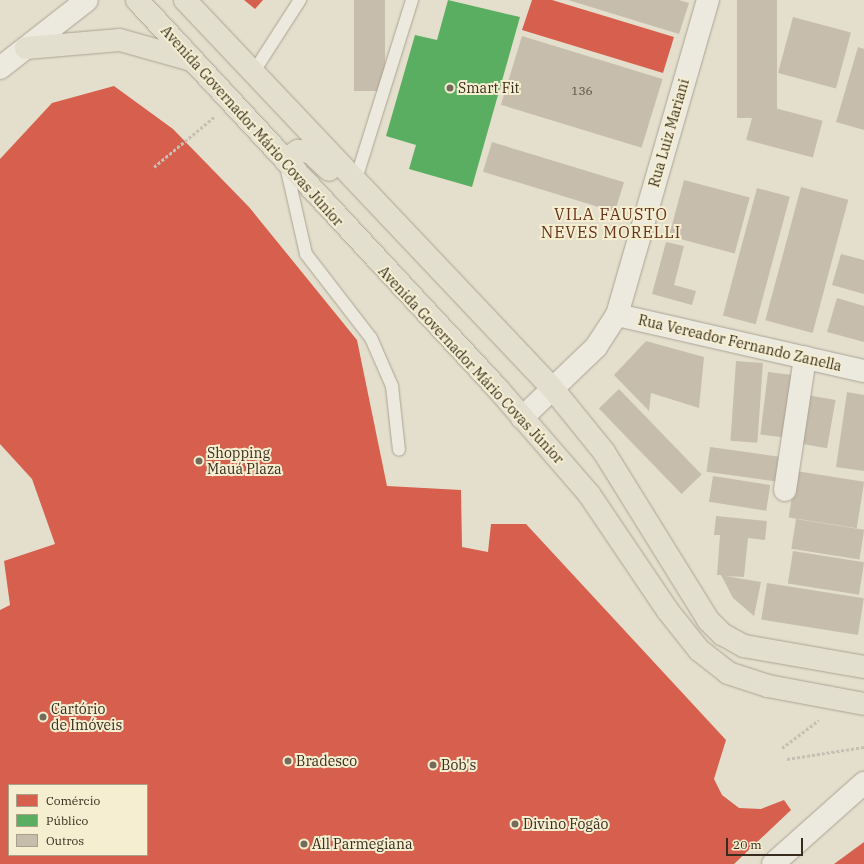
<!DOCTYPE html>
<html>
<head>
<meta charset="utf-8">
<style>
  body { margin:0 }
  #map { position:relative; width:864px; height:864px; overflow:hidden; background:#e4dfcc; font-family:"IBM Plex Serif",serif }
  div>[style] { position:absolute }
  .shops>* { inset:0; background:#d6604d }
  .public>* { inset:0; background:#5aae61 }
  .building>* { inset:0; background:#c7bdad; transform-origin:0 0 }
  .path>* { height:2.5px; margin-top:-1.25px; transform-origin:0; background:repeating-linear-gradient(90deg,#c5c0b4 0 3px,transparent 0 5px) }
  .roads { filter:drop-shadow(0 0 1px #a9a395) drop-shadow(0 0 1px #a9a395) }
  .lane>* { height:12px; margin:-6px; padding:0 6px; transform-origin:6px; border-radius:6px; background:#ece9de }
  .street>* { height:22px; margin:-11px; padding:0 11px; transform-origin:11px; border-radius:11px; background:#ece9de }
  .secondary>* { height:22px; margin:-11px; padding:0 11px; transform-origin:11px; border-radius:11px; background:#ece9de }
  .primary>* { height:22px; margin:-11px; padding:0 11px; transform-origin:11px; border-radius:11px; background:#e3dfcf }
  .dots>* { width:11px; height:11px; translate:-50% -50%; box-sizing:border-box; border:2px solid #f5eed1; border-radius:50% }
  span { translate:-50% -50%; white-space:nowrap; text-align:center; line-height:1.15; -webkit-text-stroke:4px #f5eed1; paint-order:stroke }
  .number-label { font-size:12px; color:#5b5041 }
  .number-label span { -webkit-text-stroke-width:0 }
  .poi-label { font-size:14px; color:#372c1d }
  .left { translate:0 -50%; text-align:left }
  .street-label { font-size:14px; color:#372c1d }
  .quarter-label { font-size:16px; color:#64321d; letter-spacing:1px }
  .legend { position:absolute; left:8px; top:784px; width:140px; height:72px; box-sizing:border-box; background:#f5eed1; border:1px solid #a9a089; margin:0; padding:5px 7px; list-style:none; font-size:12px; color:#372c1d }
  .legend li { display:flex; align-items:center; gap:8px; height:20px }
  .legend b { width:20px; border:1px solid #a9a089 }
  .scale { position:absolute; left:726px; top:838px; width:77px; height:18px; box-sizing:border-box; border:2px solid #372c1d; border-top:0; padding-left:5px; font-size:12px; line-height:14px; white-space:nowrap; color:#372c1d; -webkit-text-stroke:3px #f5eed1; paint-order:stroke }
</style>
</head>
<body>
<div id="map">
  <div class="shops">
    <div style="clip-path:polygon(244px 0,263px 0,255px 9px)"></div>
    <div style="clip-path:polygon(532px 0,552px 0,674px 37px,663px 73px,522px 30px)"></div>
    <div style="clip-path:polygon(evenodd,114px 86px,173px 129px,249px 207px,357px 340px,387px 486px,461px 490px,462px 547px,488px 552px,491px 524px,526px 524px,726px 740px,714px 779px,722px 795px,739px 808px,761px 809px,784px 800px,791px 810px,734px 864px,0 864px,0 610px,10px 605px,4px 561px,55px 544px,32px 479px,0 444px,0 159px,52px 103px,114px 86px,9px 785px,147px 785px,147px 855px,9px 855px,9px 785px)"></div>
    <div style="clip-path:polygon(864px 842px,864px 864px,834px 864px)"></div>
  </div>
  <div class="public">
    <div style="clip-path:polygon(448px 0,520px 17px,472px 187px,409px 169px,416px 145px,386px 136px,415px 35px,437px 40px)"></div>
  </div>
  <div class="building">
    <div style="left:354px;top:0;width:31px;height:91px"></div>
    <div style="clip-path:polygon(568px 0,679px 0,689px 3px,679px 34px)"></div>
    <div style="left:737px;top:0;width:40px;height:118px"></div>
    <div style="left:793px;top:17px;width:60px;height:58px;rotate:15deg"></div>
    <div style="left:522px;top:36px;width:147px;height:72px;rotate:17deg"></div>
    <div style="clip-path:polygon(858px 47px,864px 49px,864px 130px,836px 122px)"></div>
    <div style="left:756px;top:103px;width:69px;height:38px;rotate:15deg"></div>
    <div style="left:492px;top:142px;width:138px;height:31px;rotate:17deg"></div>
    <div style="left:684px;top:180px;width:68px;height:58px;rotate:15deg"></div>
    <div style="left:801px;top:187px;width:49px;height:138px;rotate:15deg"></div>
    <div style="left:757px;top:188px;width:34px;height:132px;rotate:15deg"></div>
    <div style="clip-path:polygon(666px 242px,684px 246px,674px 285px,696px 291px,692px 305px,652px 294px)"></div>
    <div style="clip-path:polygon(841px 254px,864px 260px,864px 294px,832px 285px)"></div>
    <div style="clip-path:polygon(837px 298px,864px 306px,864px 342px,827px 332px)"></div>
    <div style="clip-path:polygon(646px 341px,704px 357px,699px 408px,651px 393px,649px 411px,614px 375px)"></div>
    <div style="left:736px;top:361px;width:27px;height:80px;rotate:4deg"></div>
    <div style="left:768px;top:372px;width:25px;height:63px;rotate:7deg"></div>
    <div style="left:619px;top:389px;width:119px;height:28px;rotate:46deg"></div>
    <div style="clip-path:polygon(847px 392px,864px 395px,864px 471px,836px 467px)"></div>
    <div style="left:807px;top:395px;width:29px;height:49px;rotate:10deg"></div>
    <div style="left:710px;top:447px;width:75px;height:25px;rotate:8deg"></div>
    <div style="left:796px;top:471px;width:69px;height:47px;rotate:9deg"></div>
    <div style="left:713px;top:476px;width:58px;height:26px;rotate:9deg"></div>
    <div style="clip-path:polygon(716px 516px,767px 521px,765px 540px,748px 538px,744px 577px,725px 576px,761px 582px,754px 616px,733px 598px,721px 575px,717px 575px,720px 535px,714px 535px)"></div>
    <div style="left:796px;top:519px;width:69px;height:30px;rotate:9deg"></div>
    <div style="left:793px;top:551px;width:72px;height:33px;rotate:9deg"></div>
    <div style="left:767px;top:583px;width:98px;height:37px;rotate:9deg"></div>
  </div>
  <div class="path">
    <div style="left:154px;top:167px;width:78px;rotate:-39.8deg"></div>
    <div style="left:782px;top:748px;width:46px;rotate:-37.1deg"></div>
    <div style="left:787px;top:759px;width:78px;rotate:-8.9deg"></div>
  </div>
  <div class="roads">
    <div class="lane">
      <div style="left:253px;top:73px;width:87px;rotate:-57.2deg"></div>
      <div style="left:286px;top:166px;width:90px;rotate:77.2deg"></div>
      <div style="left:306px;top:254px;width:106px;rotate:52.3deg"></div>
      <div style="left:371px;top:338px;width:52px;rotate:66.4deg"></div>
      <div style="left:392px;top:386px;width:64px;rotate:83.8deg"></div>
      <div style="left:355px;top:182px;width:191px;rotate:-72.6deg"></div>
    </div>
    <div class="street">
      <div style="left:617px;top:315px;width:253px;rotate:12.8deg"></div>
      <div style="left:785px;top:490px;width:134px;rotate:-81.4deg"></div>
    </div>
    <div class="secondary">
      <div style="left:0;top:68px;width:110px;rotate:-38deg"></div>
      <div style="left:522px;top:418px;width:103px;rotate:-43.8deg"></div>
      <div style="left:596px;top:347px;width:38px;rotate:-57deg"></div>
      <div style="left:617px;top:315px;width:328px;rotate:-73.9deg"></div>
      <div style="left:773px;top:864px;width:122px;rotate:-41.7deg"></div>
    </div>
    <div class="primary">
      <div style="left:137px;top:0;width:531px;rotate:47.14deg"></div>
      <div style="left:498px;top:389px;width:139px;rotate:49.1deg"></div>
      <div style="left:589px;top:494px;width:141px;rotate:56deg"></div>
      <div style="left:668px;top:611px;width:50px;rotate:51.5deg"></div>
      <div style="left:699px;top:650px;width:37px;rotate:38deg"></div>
      <div style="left:728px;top:673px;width:42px;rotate:18deg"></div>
      <div style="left:768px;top:686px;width:98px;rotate:10.6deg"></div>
      <div style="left:185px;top:0;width:535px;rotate:46.59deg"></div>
      <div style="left:553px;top:389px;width:81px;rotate:51deg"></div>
      <div style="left:604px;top:452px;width:198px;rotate:58.2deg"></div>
      <div style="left:708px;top:620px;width:20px;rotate:45deg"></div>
      <div style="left:722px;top:634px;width:25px;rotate:29deg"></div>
      <div style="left:744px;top:646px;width:122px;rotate:9.9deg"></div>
      <div style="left:26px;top:48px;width:94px;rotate:-4.9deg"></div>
      <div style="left:120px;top:40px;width:74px;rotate:15.7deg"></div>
      <div style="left:285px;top:160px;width:16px;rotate:-35deg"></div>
      <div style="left:298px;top:151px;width:12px;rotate:5deg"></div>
      <div style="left:310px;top:152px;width:26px;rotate:43deg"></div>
    </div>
  </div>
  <div class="dots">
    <div style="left:450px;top:88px;background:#746b5a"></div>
    <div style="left:199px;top:461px;background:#746b5a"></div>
    <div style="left:43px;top:717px;background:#746b5a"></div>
    <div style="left:288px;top:761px;background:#746b5a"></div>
    <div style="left:433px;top:765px;background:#746b5a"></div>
    <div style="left:515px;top:824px;background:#746b5a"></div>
    <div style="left:304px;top:844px;background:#746b5a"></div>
  </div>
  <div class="number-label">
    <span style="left:582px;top:91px">136</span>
  </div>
  <div class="poi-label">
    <span class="left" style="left:458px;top:88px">Smart Fit</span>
    <span class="left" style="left:207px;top:461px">Shopping<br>Mauá Plaza</span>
    <span class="left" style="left:51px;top:717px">Cartório<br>de Imóveis</span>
    <span class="left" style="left:296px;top:761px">Bradesco</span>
    <span class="left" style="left:441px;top:765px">Bob's</span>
    <span class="left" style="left:523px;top:824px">Divino Fogão</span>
    <span class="left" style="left:312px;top:844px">All Parmegiana</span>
  </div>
  <div class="street-label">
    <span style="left:252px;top:126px;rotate:48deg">Avenida Governador Mário Covas Júnior</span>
    <span style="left:669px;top:133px;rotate:-74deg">Rua Luiz Mariani</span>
    <span style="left:740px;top:343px;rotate:13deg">Rua Vereador Fernando Zanella</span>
    <span style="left:471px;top:365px;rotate:47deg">Avenida Governador Mário Covas Júnior</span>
  </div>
  <div class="quarter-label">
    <span style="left:611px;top:223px">VILA FAUSTO<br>NEVES MORELLI</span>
  </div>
  <ul class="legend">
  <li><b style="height:11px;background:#d6604d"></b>Comércio</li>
  <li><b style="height:11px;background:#5aae61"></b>Público</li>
  <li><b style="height:11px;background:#c7bdad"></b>Outros</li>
  </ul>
  <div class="scale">20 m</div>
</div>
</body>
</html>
